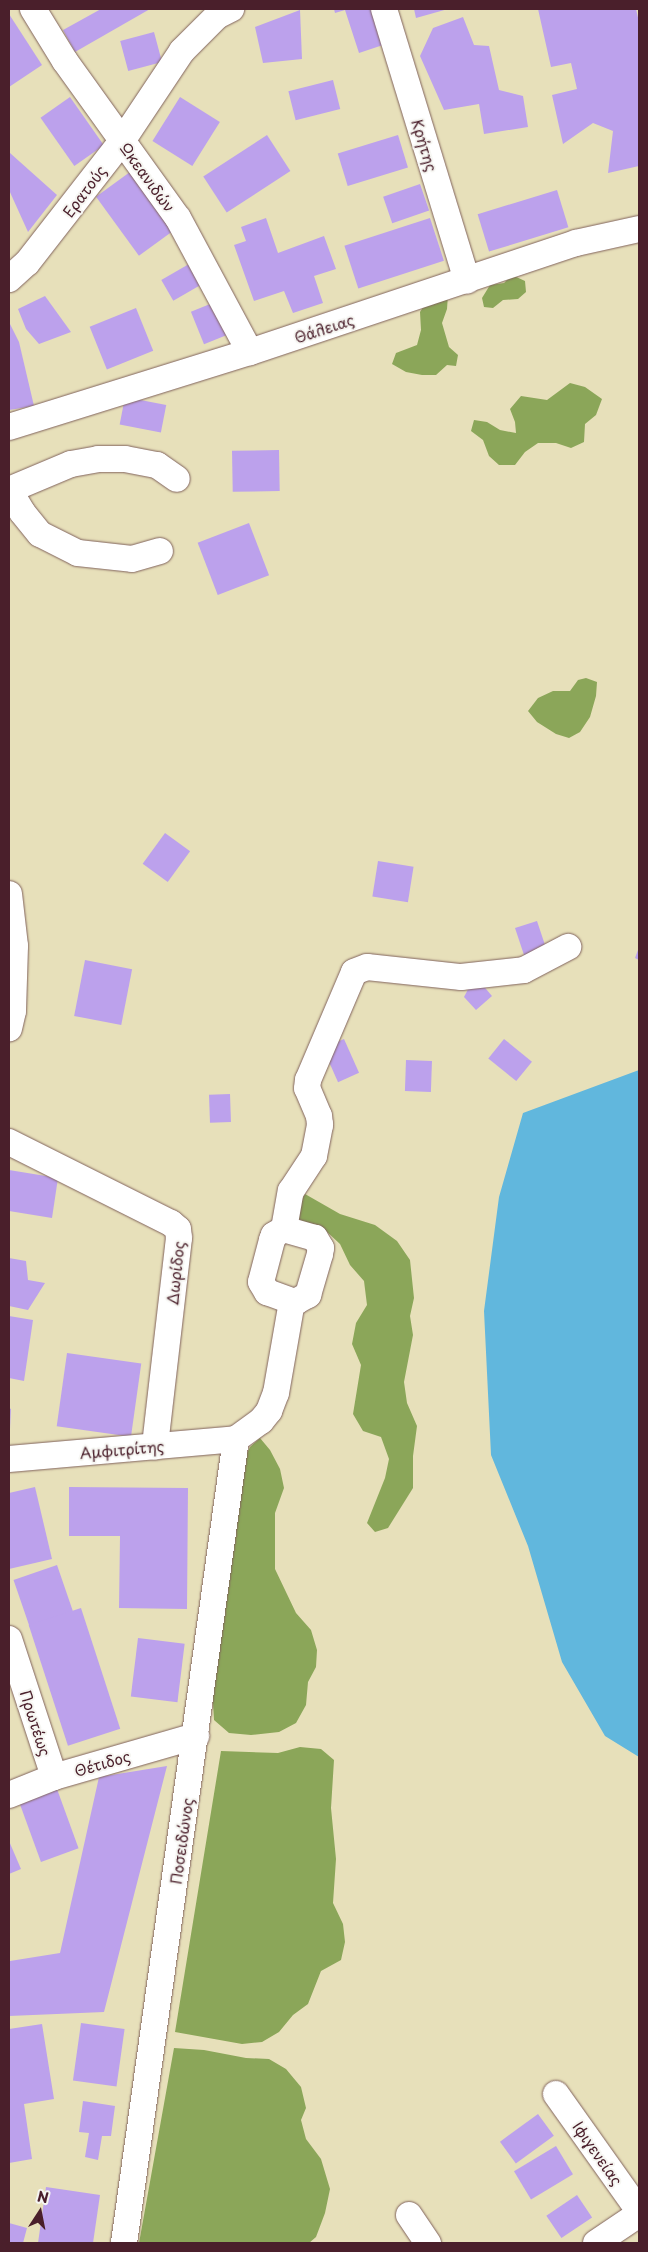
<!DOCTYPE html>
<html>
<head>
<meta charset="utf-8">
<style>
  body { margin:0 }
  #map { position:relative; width:648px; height:2252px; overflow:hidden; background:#e7e0ba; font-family:"Playpen Sans",sans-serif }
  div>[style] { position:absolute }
  .forest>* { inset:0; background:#8ba659 }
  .water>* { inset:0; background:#61b7dd }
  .building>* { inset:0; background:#bca1ec; transform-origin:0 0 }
  .roads { filter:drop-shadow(0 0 1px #81635d) drop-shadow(0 0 1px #81635d) }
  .minor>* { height:26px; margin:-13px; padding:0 13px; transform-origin:13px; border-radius:13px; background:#fff }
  span { translate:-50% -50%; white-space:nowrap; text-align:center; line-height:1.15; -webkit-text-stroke:4px #f6f6f2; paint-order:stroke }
  .street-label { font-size:15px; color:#4a1f2b }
  .frame { position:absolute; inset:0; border:10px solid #4a1f2b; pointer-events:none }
  .north { position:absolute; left:15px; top:2187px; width:50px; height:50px; -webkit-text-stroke:4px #f6f6f2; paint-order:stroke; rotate:11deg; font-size:14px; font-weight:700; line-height:20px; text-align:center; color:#4a1f2b }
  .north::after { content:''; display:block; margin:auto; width:18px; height:22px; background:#4a1f2b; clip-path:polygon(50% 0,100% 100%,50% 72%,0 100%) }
</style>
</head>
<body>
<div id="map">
  <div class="forest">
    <div style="clip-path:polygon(512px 275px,525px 281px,526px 292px,518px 299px,503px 300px,493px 308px,484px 307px,482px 298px,490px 285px,504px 283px)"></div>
    <div style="clip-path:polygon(448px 295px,447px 309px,442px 323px,449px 347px,458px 355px,456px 366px,447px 365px,436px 375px,422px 375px,406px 372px,392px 364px,396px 353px,417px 345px,421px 330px,420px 312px,427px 301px)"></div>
    <div style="clip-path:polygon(570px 383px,585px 387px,602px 399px,596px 415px,585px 424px,584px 442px,571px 448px,556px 443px,538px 443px,525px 452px,515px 465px,499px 465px,489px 456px,483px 440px,471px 431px,474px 420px,487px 422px,500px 430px,516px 433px,515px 422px,510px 409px,521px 396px,547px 400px)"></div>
    <div style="clip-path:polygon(586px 678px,597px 682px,596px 696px,590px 717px,580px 732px,569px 738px,556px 734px,537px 722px,528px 711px,538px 698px,553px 691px,570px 691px,578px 680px)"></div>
    <div style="clip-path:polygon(305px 1194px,340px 1214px,375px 1225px,397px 1241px,410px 1260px,414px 1298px,410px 1316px,413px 1335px,404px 1382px,407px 1403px,417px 1426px,413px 1456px,413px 1488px,388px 1528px,375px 1532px,367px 1523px,385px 1478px,389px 1459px,381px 1437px,363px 1431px,353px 1414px,361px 1365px,352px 1344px,356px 1323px,367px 1305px,364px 1281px,350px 1265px,340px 1244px,326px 1231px,306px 1225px,297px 1217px,300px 1203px)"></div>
    <div style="clip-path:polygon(260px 1438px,270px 1450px,280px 1469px,284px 1488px,275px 1513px,275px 1569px,296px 1613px,311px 1630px,317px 1650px,316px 1667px,308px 1682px,306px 1705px,296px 1723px,279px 1732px,251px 1735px,229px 1733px,214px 1720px,212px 1686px,241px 1465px,250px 1447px)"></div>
    <div style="clip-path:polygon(300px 1747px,321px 1749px,334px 1760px,331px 1808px,336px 1859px,333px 1903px,343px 1924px,345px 1942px,341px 1960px,321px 1971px,308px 2004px,293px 2015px,279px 2032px,262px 2042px,242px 2044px,175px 2032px,221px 1751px,278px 1753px)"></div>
    <div style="clip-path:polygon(174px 2048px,204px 2050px,246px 2058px,269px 2059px,286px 2069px,301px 2087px,306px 2108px,301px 2120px,306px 2139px,321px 2159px,330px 2189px,325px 2213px,316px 2237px,309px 2243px,139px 2243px)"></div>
  </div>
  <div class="water">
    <div style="clip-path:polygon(639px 1070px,639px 1757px,605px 1736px,562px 1662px,528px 1546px,491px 1455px,484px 1311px,499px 1197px,523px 1113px)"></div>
  </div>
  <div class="building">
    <div style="clip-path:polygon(101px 9px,150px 9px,75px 52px,63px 30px)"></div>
    <div style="clip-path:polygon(334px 9px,372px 9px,383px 45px,359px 53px,345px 10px,335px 13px)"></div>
    <div style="clip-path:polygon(414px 9px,448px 9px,416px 18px)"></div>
    <div style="clip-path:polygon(538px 9px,636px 9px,639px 22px,639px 166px,608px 173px,613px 131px,593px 123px,563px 144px,552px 95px,577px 89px,571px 63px,551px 67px)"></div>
    <div style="clip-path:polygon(300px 10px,302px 59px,263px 63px,255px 27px)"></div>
    <div style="clip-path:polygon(9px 14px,42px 65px,9px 87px)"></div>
    <div style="clip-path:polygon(463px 17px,474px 45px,489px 46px,499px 90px,523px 96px,528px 127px,484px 134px,479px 104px,444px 110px,420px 56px,433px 28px)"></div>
    <div style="left:154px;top:32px;width:31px;height:35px;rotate:75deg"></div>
    <div style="left:333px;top:80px;width:30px;height:46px;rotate:76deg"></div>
    <div style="left:70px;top:97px;width:59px;height:36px;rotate:55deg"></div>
    <div style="left:180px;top:97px;width:47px;height:52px;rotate:32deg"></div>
    <div style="left:267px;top:135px;width:43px;height:76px;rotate:57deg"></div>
    <div style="left:398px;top:135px;width:34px;height:63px;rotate:73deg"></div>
    <div style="clip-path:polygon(10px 153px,57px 195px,28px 232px,9px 190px)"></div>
    <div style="left:130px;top:172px;width:73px;height:42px;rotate:54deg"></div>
    <div style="left:420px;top:184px;width:28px;height:39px;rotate:71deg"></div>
    <div style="left:557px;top:190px;width:39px;height:83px;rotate:73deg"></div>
    <div style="clip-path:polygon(266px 218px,278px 253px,324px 236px,336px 269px,314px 276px,323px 303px,293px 313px,284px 291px,254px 301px,234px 245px,246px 241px,241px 227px)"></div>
    <div style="left:430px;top:218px;width:45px;height:90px;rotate:72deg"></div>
    <div style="left:189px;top:264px;width:24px;height:32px;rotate:60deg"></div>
    <div style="clip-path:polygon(45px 296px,71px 332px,39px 344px,26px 329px,18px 309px)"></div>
    <div style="left:215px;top:302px;width:35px;height:26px;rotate:68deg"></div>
    <div style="left:136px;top:308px;width:46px;height:50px;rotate:68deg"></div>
    <div style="clip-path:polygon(9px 322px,19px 342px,34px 406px,9px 410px)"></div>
    <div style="left:125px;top:397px;width:42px;height:28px;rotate:11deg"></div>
    <div style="left:279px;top:450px;width:41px;height:47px;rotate:89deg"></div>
    <div style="left:249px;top:523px;width:56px;height:55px;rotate:69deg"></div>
    <div style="left:165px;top:833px;width:31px;height:38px;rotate:36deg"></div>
    <div style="left:378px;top:861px;width:36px;height:36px;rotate:9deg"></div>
    <div style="clip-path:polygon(537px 921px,545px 945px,526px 961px,515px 928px)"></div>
    <div style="clip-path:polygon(639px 947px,639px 960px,635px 958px)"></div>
    <div style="left:85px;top:960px;width:48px;height:57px;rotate:11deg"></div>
    <div style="clip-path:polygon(475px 976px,492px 996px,476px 1010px,464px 997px)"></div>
    <div style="left:344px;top:1039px;width:37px;height:23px;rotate:66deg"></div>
    <div style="left:504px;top:1039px;width:36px;height:25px;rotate:39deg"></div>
    <div style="left:406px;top:1060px;width:26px;height:31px;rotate:2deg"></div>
    <div style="left:230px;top:1094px;width:28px;height:21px;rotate:88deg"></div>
    <div style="clip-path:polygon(9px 1170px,58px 1178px,52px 1218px,9px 1211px)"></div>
    <div style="clip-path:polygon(9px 1258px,26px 1261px,28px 1280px,45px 1283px,28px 1310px,9px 1306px)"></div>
    <div style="clip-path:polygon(9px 1316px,33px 1320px,24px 1381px,9px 1378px)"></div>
    <div style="left:67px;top:1353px;width:75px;height:74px;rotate:8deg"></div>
    <div style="clip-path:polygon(9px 1408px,11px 1409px,10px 1429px,9px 1429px)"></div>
    <div style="clip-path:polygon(35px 1487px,52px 1559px,9px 1569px,9px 1493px)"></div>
    <div style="clip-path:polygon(69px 1487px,188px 1488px,187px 1609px,119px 1608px,120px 1536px,69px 1536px)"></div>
    <div style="left:57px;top:1565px;width:50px;height:46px;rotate:71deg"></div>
    <div style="left:81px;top:1608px;width:127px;height:55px;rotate:72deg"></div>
    <div style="left:138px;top:1638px;width:47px;height:59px;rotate:7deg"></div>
    <div style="clip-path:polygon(167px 1766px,104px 2012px,9px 2016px,10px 1961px,60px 1953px,99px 1777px)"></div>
    <div style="left:57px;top:1789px;width:63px;height:40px;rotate:70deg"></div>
    <div style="clip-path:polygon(9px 1841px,21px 1869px,9px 1874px)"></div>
    <div style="left:81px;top:2023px;width:44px;height:58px;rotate:8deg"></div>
    <div style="clip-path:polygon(42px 2024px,54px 2099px,24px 2104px,32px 2159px,9px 2163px,9px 2029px)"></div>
    <div style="clip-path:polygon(83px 2101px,115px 2106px,111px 2136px,102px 2136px,98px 2160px,85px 2157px,89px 2133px,79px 2132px)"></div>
    <div style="left:538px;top:2114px;width:27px;height:47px;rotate:54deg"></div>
    <div style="left:556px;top:2146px;width:33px;height:49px;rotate:59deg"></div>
    <div style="clip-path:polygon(46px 2187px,100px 2195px,93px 2243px,38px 2243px)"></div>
    <div style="left:577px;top:2195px;width:27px;height:37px;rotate:56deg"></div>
    <div style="clip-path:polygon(9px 2223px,27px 2228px,23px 2243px,9px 2243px)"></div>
  </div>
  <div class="roads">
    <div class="minor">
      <div style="left:33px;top:9px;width:61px;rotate:58.4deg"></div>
      <div style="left:65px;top:61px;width:193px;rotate:54.3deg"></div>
      <div style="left:178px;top:218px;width:152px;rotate:61.8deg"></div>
      <div style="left:384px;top:9px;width:284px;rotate:73deg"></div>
      <div style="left:9px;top:279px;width:24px;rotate:-42deg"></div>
      <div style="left:27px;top:263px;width:155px;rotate:-52.1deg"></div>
      <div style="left:122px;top:141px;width:108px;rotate:-56.3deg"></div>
      <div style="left:182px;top:51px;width:49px;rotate:-45deg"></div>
      <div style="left:217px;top:16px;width:16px;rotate:-27deg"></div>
      <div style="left:9px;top:427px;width:252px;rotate:-17.3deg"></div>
      <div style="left:250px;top:352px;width:344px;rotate:-18.5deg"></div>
      <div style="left:576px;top:243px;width:65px;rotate:-12.5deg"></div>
      <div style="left:9px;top:490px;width:67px;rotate:-22.8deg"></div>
      <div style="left:71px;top:464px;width:27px;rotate:-10deg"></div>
      <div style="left:98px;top:459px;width:27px"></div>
      <div style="left:125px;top:459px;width:33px;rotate:11deg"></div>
      <div style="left:157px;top:465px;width:24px;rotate:35deg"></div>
      <div style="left:9px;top:490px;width:26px;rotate:59deg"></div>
      <div style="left:22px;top:512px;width:28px;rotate:51deg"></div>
      <div style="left:40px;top:534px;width:42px;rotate:26.6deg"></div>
      <div style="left:78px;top:553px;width:54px;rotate:6.3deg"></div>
      <div style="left:132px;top:559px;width:29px;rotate:-16deg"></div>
      <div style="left:9px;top:894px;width:52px;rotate:83.4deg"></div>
      <div style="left:15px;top:946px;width:65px;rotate:91.8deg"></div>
      <div style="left:13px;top:1011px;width:18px;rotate:103deg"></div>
      <div style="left:9px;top:1142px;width:181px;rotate:26.6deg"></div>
      <div style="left:171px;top:1223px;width:9px;rotate:41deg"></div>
      <div style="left:178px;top:1229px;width:9px;rotate:84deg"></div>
      <div style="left:179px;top:1238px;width:210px;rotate:96.6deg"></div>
      <div style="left:284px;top:1229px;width:39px;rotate:-80deg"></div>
      <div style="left:291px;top:1191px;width:42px;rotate:-56.7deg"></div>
      <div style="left:314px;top:1156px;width:32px;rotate:-79deg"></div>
      <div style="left:320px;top:1125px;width:9px;rotate:-96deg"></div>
      <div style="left:319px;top:1116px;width:30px;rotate:-113deg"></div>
      <div style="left:307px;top:1088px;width:8px;rotate:-83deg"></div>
      <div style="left:308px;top:1080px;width:117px;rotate:-66.9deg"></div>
      <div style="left:354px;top:972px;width:14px;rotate:-21deg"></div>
      <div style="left:367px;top:967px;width:95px;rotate:6.1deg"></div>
      <div style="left:461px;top:977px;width:63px;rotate:-6.3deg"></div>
      <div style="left:524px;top:970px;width:50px;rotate:-27.6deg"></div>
      <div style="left:9px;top:1459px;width:228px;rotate:-5deg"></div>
      <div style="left:236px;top:1439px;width:31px;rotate:-36deg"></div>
      <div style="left:261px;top:1421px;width:13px;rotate:-51deg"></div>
      <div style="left:269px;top:1411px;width:19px;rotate:-69deg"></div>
      <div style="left:276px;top:1393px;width:93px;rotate:-80.1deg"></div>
      <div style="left:292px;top:1301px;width:5px"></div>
      <div style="left:297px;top:1301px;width:13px;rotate:-29deg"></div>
      <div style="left:308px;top:1295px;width:43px;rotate:-73.7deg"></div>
      <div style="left:320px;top:1254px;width:6px;rotate:-81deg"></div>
      <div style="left:321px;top:1248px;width:12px;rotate:-121deg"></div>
      <div style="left:315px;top:1238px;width:32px;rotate:-164deg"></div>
      <div style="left:284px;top:1229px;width:12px;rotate:149deg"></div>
      <div style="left:274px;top:1235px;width:5px;rotate:112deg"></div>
      <div style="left:272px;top:1240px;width:43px;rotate:104.7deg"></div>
      <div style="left:261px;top:1282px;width:12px;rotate:59deg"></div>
      <div style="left:267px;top:1292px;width:27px;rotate:20deg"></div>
      <div style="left:9px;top:1639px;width:145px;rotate:71.9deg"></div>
      <div style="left:9px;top:1795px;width:48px;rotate:-21.8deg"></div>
      <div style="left:54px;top:1777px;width:148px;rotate:-16.1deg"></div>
      <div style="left:556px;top:2094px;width:143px;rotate:54.6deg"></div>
      <div style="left:409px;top:2215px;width:34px;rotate:56deg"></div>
      <div style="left:124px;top:2243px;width:812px;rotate:-82.07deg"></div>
      <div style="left:596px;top:2243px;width:52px;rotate:-34deg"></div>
    </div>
  </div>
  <div class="street-label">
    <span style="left:425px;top:145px;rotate:73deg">Κρήτης</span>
    <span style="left:148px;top:177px;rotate:54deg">Ωκεανιδών</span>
    <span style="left:84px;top:191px;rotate:-53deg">Ερατούς</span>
    <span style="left:324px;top:328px;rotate:-18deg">Θάλειας</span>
    <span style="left:175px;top:1273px;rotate:-84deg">Δωρίδος</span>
    <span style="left:122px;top:1449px;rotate:-5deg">Αμφιτρίτης</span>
    <span style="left:36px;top:1723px;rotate:72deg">Πρωτέως</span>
    <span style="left:102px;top:1763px;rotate:-16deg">Θέτιδος</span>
    <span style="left:181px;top:1841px;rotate:-82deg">Ποσειδώνος</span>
    <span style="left:598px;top:2153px;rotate:55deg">Ιφιγενείας</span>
  </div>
  <div class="frame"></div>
  <div class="north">N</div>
</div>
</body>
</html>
